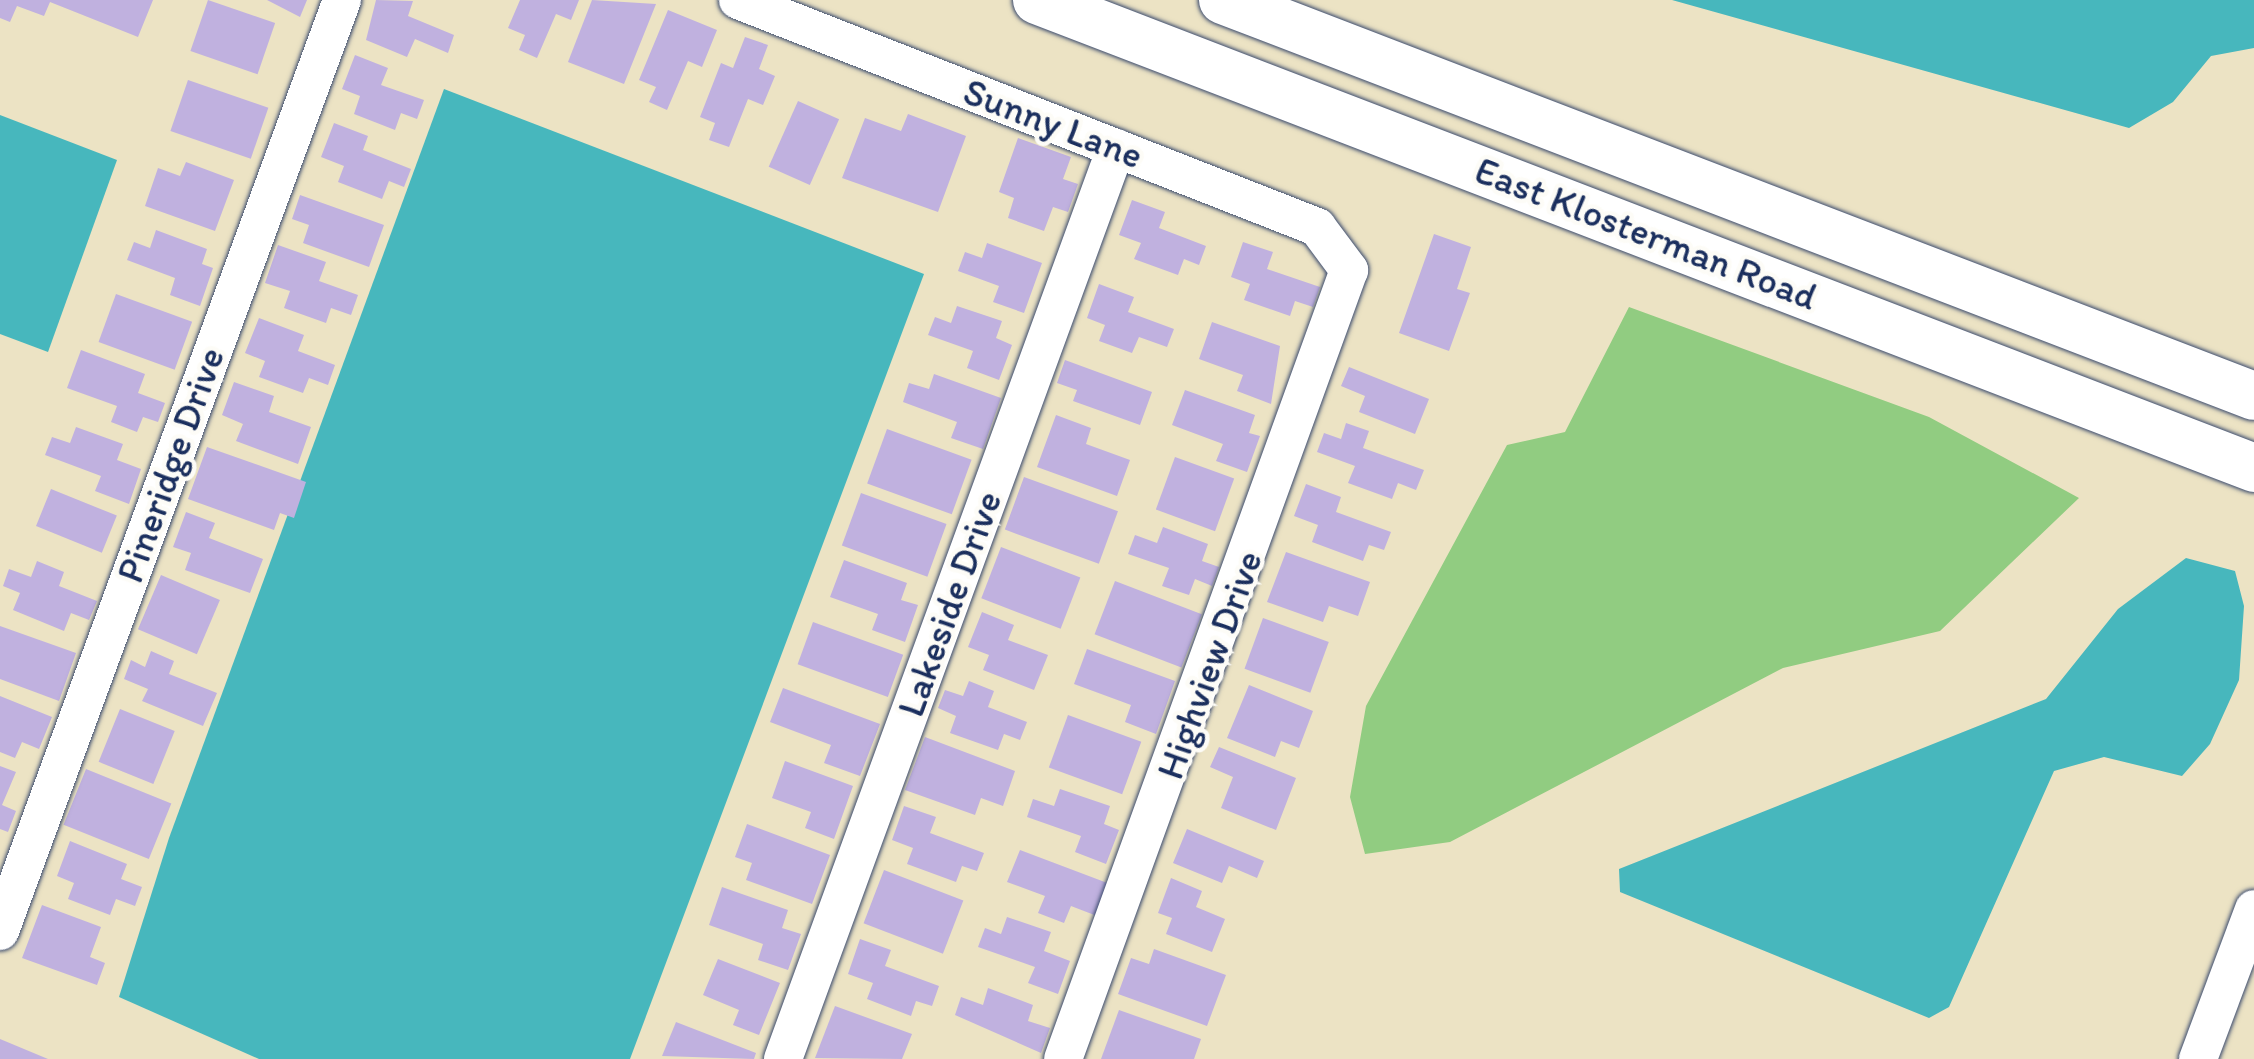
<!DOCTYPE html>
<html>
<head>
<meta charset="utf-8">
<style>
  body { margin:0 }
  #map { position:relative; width:2254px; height:1059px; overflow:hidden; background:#ece3c4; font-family:Itim,sans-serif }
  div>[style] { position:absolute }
  .green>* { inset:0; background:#91cc81 }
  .water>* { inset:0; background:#47b7bd }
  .building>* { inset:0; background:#c0b1df; transform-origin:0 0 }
  .roads { filter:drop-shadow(0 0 2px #3a4a6d) drop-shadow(0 0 2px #3a4a6d) }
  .minor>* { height:38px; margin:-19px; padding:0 19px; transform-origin:19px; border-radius:19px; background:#fff }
  .major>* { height:48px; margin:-24px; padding:0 24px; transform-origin:24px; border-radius:24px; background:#fff }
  span { translate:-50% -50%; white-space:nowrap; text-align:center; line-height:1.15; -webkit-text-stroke:9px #fdfcf7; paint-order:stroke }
  .street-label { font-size:38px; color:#1b2f5e }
</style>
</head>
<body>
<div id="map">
  <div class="green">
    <div style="clip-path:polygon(1629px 307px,1929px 417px,2079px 498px,1940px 631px,1783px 668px,1450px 842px,1365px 854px,1350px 797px,1366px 706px,1507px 445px,1565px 432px)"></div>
  </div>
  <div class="water">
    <div style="clip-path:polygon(1672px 0,2254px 0,2254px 48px,2211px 56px,2173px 102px,2129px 128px)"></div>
    <div style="clip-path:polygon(444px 89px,924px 274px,630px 1059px,259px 1059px,119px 997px,169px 838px)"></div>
    <div style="clip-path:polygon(0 115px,117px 160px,48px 352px,0 334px)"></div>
    <div style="clip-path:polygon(2186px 558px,2235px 571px,2244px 606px,2239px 680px,2210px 744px,2182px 776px,2104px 757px,2054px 771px,1949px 1007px,1929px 1018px,1620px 892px,1619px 869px,2046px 699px,2118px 609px)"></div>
  </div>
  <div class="building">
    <div style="clip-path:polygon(0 0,153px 0,138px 37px,50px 2px,44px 16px,17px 6px,10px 22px,0 18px)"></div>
    <div style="left:208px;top:0;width:71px;height:54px;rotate:19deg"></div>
    <div style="clip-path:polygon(267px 0,307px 0,300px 17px)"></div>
    <div style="clip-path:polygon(376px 0,413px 1px,408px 16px,454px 35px,448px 53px,415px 39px,407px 57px,366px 40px)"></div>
    <div style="clip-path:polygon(520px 0,579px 0,571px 20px,556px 14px,537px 58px,519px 50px,525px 35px,508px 28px)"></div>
    <div style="clip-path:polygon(592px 0,656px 4px,624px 84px,568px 62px)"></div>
    <div style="clip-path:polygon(668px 10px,717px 30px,702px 67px,688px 61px,667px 110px,649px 102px,656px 87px,639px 80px)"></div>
    <div style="clip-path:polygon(745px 37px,768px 45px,759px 69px,775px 76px,763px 105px,748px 99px,729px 147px,709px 140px,715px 123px,700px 117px,721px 63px,733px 68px)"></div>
    <div style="clip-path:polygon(355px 55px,388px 68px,381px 85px,424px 100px,417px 119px,401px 113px,395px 130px,354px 114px,360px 96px,342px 89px)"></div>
    <div style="left:188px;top:80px;width:85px;height:54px;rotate:19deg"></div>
    <div style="left:798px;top:101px;width:45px;height:72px;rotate:24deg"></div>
    <div style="clip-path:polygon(908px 114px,966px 136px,938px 212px,842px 178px,865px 118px,901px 131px)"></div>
    <div style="clip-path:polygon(334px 123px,368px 136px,363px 150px,411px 169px,404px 187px,389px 181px,382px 199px,338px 182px,344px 166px,321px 157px)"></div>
    <div style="clip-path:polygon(1018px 138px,1071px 157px,1063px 179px,1078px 184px,1068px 212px,1053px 207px,1044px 231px,1008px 218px,1014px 198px,999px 192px)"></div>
    <div style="clip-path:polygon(186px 162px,234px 180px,215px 231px,145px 206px,158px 168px,180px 176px)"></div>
    <div style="clip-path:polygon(300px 195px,384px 225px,369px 267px,303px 243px,309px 225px,292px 219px)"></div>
    <div style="clip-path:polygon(1132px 200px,1165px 212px,1159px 228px,1206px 246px,1199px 265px,1184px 259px,1178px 275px,1134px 259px,1141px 243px,1119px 235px)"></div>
    <div style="clip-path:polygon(156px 230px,207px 249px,202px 264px,213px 268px,200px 306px,170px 295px,175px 278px,127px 260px,134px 242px,150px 248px)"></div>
    <div style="clip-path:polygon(1434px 234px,1471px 247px,1457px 289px,1470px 293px,1449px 351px,1399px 333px)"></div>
    <div style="clip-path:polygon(1243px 242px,1273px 252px,1267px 269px,1320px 287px,1313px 307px,1295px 301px,1290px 316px,1244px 300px,1250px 284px,1231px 277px)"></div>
    <div style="clip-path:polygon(987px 243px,1042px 263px,1024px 313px,993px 302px,999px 286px,958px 271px,965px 252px,982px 258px)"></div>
    <div style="clip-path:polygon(278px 245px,326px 262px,319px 281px,358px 295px,351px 315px,331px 308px,326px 323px,284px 308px,290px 291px,265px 283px)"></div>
    <div style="clip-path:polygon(1099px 284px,1134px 297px,1128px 312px,1174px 329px,1167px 347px,1139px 337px,1132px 353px,1099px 341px,1105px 325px,1087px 318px)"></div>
    <div style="left:116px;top:294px;width:81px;height:51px;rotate:20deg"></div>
    <div style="clip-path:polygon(957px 306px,1002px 321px,996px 338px,1012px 345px,999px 380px,967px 368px,973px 351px,928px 335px,935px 317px,951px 323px)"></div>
    <div style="clip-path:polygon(259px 318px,304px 335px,298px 351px,335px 365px,328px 385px,309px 378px,303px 393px,259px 377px,265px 361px,245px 353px)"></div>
    <div style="clip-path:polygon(1212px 322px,1280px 346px,1271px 404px,1237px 391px,1243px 375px,1199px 359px)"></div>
    <div style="clip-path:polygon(81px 350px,145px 374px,138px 393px,165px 403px,158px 422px,143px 417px,137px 432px,111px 422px,117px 406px,67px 388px)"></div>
    <div style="clip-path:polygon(1065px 360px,1152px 392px,1140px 425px,1073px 401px,1077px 390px,1057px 383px)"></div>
    <div style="clip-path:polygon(1349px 367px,1429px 399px,1415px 434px,1359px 412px,1365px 396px,1341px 386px)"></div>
    <div style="clip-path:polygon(934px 374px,1001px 398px,983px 449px,951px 438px,957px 422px,903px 402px,909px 383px,929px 389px)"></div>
    <div style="clip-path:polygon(234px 382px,274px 396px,269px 412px,311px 427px,298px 464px,236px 441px,243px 424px,222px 415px)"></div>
    <div style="clip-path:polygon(1185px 390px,1255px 415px,1249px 433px,1260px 436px,1247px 472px,1216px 461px,1223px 444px,1172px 425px)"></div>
    <div style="clip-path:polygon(1056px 415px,1091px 428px,1086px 444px,1130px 460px,1117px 496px,1037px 467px)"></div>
    <div style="clip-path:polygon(1346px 423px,1369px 431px,1363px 448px,1424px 470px,1416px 490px,1398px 483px,1392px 499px,1348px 483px,1355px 466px,1317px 452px,1324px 433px,1341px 439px)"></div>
    <div style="clip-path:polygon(76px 427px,123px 444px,117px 460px,141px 469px,129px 504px,95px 491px,101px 476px,45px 455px,52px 437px,70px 443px)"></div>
    <div style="left:887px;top:429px;width:90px;height:58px;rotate:20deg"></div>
    <div style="clip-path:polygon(207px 447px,306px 482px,294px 518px,280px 513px,274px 530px,188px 499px)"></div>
    <div style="left:1175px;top:457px;width:63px;height:56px;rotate:20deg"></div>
    <div style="left:1024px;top:477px;width:100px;height:56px;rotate:20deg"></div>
    <div style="clip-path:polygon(1306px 484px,1341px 497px,1336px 512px,1391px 532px,1384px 550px,1369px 545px,1363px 561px,1312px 542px,1318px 525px,1294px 516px)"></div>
    <div style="left:51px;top:489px;width:71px;height:40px;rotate:22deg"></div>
    <div style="left:861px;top:493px;width:91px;height:56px;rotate:20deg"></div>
    <div style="clip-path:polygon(186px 512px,215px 523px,209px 538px,263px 559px,250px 593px,185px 570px,191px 553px,173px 547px)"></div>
    <div style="clip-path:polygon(1163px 527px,1208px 544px,1202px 561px,1219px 567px,1212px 586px,1195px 579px,1189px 595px,1162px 586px,1169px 568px,1128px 554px,1135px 535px,1157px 543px)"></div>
    <div style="left:1001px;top:547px;width:85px;height:55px;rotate:21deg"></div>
    <div style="clip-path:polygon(1286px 552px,1370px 582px,1358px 616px,1329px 606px,1323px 622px,1267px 602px)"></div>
    <div style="clip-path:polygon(844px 560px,907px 583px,901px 600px,918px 605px,905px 642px,872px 630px,878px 614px,830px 597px)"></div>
    <div style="clip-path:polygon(37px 561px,64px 572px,59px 586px,97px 601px,89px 620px,71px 613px,64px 631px,13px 610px,20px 593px,3px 586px,9px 569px,31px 577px)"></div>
    <div style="left:161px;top:575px;width:64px;height:59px;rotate:23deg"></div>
    <div style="left:1115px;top:581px;width:93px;height:57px;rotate:21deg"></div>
    <div style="clip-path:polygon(982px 612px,1014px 625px,1008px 640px,1048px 655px,1034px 690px,983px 670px,989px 655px,968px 647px)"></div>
    <div style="left:1263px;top:618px;width:70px;height:54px;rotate:20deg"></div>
    <div style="left:813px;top:622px;width:96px;height:45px;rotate:20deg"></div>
    <div style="clip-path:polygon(0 626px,76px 653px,59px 701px,0 679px)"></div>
    <div style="clip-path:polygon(1087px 649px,1175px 681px,1156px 734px,1125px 722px,1131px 705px,1074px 684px)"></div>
    <div style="clip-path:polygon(151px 651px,174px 661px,169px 674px,217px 693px,203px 726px,142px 701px,148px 689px,124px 679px,131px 660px,145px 667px)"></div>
    <div style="clip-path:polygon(969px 681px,994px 691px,988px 707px,1027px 722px,1020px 740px,1004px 734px,998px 750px,950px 733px,956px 716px,938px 708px,945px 690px,963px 696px)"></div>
    <div style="clip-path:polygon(1249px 685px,1313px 711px,1299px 748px,1281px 741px,1275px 757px,1227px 738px)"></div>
    <div style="clip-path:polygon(783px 688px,880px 724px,860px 776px,824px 763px,831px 745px,770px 722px)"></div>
    <div style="clip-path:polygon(0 696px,52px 717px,39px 749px,22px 742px,15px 758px,0 752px)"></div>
    <div style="left:120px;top:709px;width:59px;height:57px;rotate:22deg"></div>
    <div style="left:1068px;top:715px;width:78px;height:56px;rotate:20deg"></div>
    <div style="clip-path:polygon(925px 737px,1015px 771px,1003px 806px,981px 798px,975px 815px,905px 790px)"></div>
    <div style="clip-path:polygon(1219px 747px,1296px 778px,1276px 830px,1221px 808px,1233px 777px,1210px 767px)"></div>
    <div style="clip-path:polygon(785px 761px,853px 786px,834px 839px,805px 828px,811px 812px,772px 798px)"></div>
    <div style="clip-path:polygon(0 766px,16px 772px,2px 805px,16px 811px,8px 832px,0 829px)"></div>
    <div style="left:86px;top:769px;width:92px;height:60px;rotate:22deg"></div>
    <div style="clip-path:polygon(1060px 789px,1110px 806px,1104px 824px,1119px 830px,1106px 864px,1075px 852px,1081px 836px,1027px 817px,1033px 799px,1054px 806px)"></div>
    <div style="clip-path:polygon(904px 806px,936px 817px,930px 833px,984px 853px,977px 871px,962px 866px,956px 882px,907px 864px,913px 848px,892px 840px)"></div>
    <div style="clip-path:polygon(747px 824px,830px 855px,812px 904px,746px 880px,752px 863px,735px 857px)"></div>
    <div style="clip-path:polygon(1187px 829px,1264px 861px,1257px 878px,1229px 866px,1222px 883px,1173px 863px)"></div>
    <div style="clip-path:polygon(70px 841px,127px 864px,121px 879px,142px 887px,135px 906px,116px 899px,110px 915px,68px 899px,74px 883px,57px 876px)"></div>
    <div style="clip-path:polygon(1020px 850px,1110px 884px,1097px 916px,1071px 906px,1064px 923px,1038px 913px,1045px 896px,1007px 882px)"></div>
    <div style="left:884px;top:870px;width:85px;height:57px;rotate:21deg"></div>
    <div style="clip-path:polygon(1171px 878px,1202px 891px,1196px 907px,1225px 919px,1212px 952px,1166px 934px,1172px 918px,1158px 913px)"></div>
    <div style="clip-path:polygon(722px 887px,788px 910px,782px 928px,801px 934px,788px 970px,758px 960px,763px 944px,709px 925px)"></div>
    <div style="clip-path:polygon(42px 905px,101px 927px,90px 957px,105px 963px,97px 985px,22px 958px)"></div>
    <div style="clip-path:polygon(1007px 917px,1051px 932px,1044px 951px,1070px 961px,1058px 994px,1028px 983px,1035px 967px,978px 947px,985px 928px,1001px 934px)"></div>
    <div style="clip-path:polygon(860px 939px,891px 950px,885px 966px,939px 986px,932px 1006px,916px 1001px,911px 1016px,867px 999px,873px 983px,848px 974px)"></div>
    <div style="clip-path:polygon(1154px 949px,1226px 975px,1207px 1026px,1118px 994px,1131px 958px,1149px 964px)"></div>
    <div style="clip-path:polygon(718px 959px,780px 983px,759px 1035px,733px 1025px,739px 1010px,703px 995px)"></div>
    <div style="clip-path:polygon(988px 988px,1033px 1005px,1028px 1021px,1050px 1028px,1041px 1053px,955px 1015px,961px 997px,983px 1005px)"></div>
    <div style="clip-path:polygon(835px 1006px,912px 1034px,902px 1059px,815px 1058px)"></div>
    <div style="clip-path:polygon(1119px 1010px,1201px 1039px,1194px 1059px,1101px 1059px)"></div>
    <div style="clip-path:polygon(676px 1022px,756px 1053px,754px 1059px,662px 1056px)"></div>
    <div style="clip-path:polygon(0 1039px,48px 1059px,0 1059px)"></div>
  </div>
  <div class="roads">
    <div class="minor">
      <div style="left:738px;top:0;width:622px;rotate:21.41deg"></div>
      <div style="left:1317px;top:227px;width:54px;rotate:53.3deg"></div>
      <div style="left:1349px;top:270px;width:839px;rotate:109.92deg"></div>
      <div style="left:0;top:931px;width:992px;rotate:-69.83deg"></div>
      <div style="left:783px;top:1059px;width:970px;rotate:-69.92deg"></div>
      <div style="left:2198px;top:1059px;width:160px;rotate:-69.5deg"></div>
    </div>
    <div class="major">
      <div style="left:1037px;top:0;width:1304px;rotate:21.03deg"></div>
      <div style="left:1223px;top:0;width:1104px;rotate:21.01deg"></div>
    </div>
  </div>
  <div class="street-label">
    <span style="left:1053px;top:124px;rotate:21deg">Sunny Lane</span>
    <span style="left:1646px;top:234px;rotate:21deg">East Klosterman Road</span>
    <span style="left:171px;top:465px;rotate:-70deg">Pineridge Drive</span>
    <span style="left:950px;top:604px;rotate:-70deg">Lakeside Drive</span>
    <span style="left:1210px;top:665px;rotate:-70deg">Highview Drive</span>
  </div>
</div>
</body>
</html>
